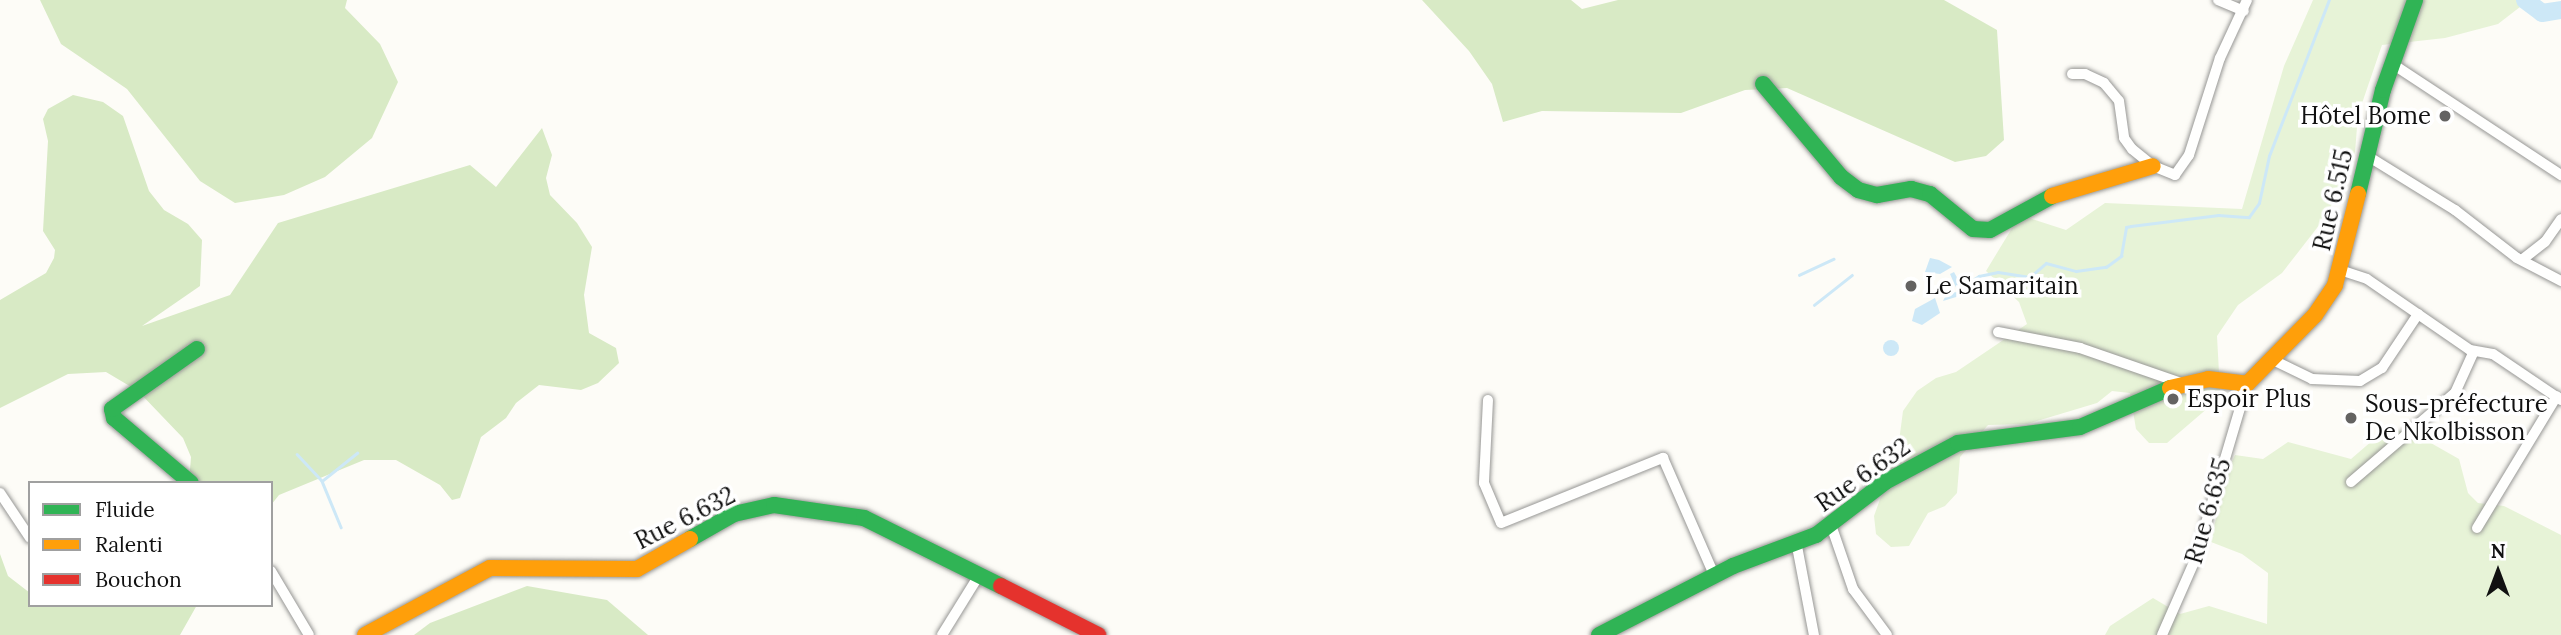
<!DOCTYPE html>
<html>
<head>
<meta charset="utf-8">
<style>
  body { margin:0 }
  #map { position:relative; width:2561px; height:635px; overflow:hidden; background:#fdfcf7; font-family:Lora,serif }
  div>[style] { position:absolute }
  .green>* { inset:0; background:#e7f3d7 }
  .forest>* { inset:0; background:#d8eac5 }
  .water>* { inset:0; background:#cde8f7 }
  .round { border-radius:50% }
  .stream>* { height:2.5px; margin:-1.25px; padding:0 1.25px; transform-origin:1.25px; border-radius:1.25px; background:#cde8f7 }
  .river>* { height:18px; margin:-9px; padding:0 9px; transform-origin:9px; border-radius:9px; background:#cde8f7 }
  .roads { filter:drop-shadow(0 0 2px #979795) drop-shadow(0 0 2px #979795) }
  .street>* { height:10px; margin:-5px; padding:0 5px; transform-origin:5px; border-radius:5px; background:#fffffe }
  .fast>* { height:16px; margin:-8px; padding:0 8px; transform-origin:8px; border-radius:8px; background:#30b455 }
  .slow>* { height:16px; margin:-8px; padding:0 8px; transform-origin:8px; border-radius:8px; background:#ff9f0a }
  .jam>* { height:16px; margin:-8px; padding:0 8px; transform-origin:8px; border-radius:8px; background:#e5322d }
  .dots>* { width:19px; height:19px; translate:-50% -50%; box-sizing:border-box; border:4px solid #fff; border-radius:50% }
  span { translate:-50% -50%; white-space:nowrap; text-align:center; line-height:1.15; -webkit-text-stroke:7px #fff; paint-order:stroke }
  .poi-label { font-size:24px; color:#111 }
  .right { translate:-100% -50%; text-align:right }
  .left { translate:0 -50%; text-align:left }
  .street-label { font-size:24px; color:#111 }
  .legend { position:absolute; left:28px; top:481px; width:245px; height:126px; box-sizing:border-box; background:#fff; border:2px solid #a0a0a0; margin:0; padding:9px 12px; list-style:none; font-size:21px; color:#111 }
  .legend li { display:flex; align-items:center; gap:14px; height:35px }
  .legend b { width:35px; border:2px solid #a0a0a0 }
  .north { position:absolute; left:2463px; top:537px; width:70px; height:70px; -webkit-text-stroke:5px #fff; paint-order:stroke; rotate:0deg; font-size:19px; font-weight:700; line-height:28px; text-align:center; color:#111 }
  .north::after { content:''; display:block; margin:auto; width:24px; height:32px; background:#111; clip-path:polygon(50% 0,100% 100%,50% 72%,0 100%) }
</style>
</head>
<body>
<div id="map">
  <div class="green">
    <div style="clip-path:polygon(2313px 0,2529px 0,2498px 24px,2445px 38px,2382px 45px,2358px 115px,2355px 152px,2327px 215px,2282px 273px,2238px 305px,2217px 336px,2220px 391px,2209px 407px,2167px 443px,2149px 443px,2136px 429px,2130px 393px,2112px 391px,2097px 403px,2027px 424px,1988px 425px,1960px 457px,1957px 493px,1945px 506px,1928px 513px,1909px 546px,1891px 547px,1876px 534px,1874px 516px,1898px 449px,1903px 411px,1917px 391px,1936px 378px,1956px 372px,2027px 324px,2019px 302px,1986px 271px,2020px 215px,2066px 230px,2105px 203px,2242px 209px,2284px 66px)"></div>
    <div style="clip-path:polygon(2387px 428px,2415px 434px,2459px 459px,2468px 493px,2478px 503px,2504px 506px,2561px 535px,2561px 635px,2105px 635px,2110px 626px,2153px 598px,2180px 614px,2209px 606px,2267px 624px,2268px 573px,2242px 554px,2211px 542px,2224px 479px,2235px 455px,2263px 459px,2288px 442px,2351px 459px)"></div>
  </div>
  <div class="forest">
    <div style="clip-path:polygon(40px 0,347px 0,345px 8px,380px 44px,398px 82px,372px 138px,325px 177px,284px 195px,235px 203px,200px 181px,127px 89px,61px 44px)"></div>
    <div style="clip-path:polygon(1422px 0,1571px 0,1582px 9px,1618px 0,1944px 0,1997px 30px,2004px 140px,1986px 156px,1955px 162px,1787px 88px,1745px 90px,1681px 113px,1542px 111px,1503px 122px,1492px 84px,1469px 51px)"></div>
    <div style="clip-path:polygon(73px 95px,103px 102px,123px 116px,149px 191px,164px 210px,188px 224px,202px 240px,200px 286px,142px 326px,230px 295px,278px 223px,470px 165px,496px 187px,542px 128px,552px 155px,546px 178px,550px 195px,577px 223px,592px 247px,584px 295px,589px 333px,616px 348px,619px 363px,598px 383px,581px 390px,539px 385px,516px 403px,506px 418px,481px 437px,460px 498px,452px 500px,440px 485px,396px 460px,364px 460px,279px 495px,271px 505px,271px 483px,189px 483px,191px 457px,183px 438px,138px 391px,106px 372px,68px 374px,0 408px,0 300px,46px 273px,54px 258px,55px 250px,43px 231px,48px 141px,43px 119px,48px 109px)"></div>
    <div style="clip-path:polygon(0 554px,8px 576px,30px 593px,30px 605px,197px 605px,180px 635px,0 635px)"></div>
    <div style="clip-path:polygon(527px 586px,607px 600px,648px 635px,414px 635px,430px 623px)"></div>
  </div>
  <div class="water">
    <div style="clip-path:polygon(1930px 258px,1939px 260px,1952px 267px,1940px 274px,1925px 272px)"></div>
    <div style="clip-path:polygon(1954px 272px,1966px 294px,1943px 301px,1947px 293px,1958px 292px,1950px 274px)"></div>
    <div style="clip-path:polygon(1935px 298px,1940px 313px,1922px 325px,1912px 321px,1915px 309px)"></div>
    <div class="round" style="left:1883px;top:340px;width:16px;height:16px"></div>
  </div>
  <div class="stream">
    <div style="left:1799px;top:275px;width:38px;rotate:-25deg"></div>
    <div style="left:1962px;top:287px;width:20px;rotate:-33deg"></div>
    <div style="left:1979px;top:276px;width:19px;rotate:-12deg"></div>
    <div style="left:1998px;top:272px;width:32px;rotate:9deg"></div>
    <div style="left:2030px;top:277px;width:21px;rotate:-41deg"></div>
    <div style="left:2046px;top:263px;width:31px;rotate:15deg"></div>
    <div style="left:2076px;top:271px;width:30px;rotate:-8deg"></div>
    <div style="left:2106px;top:267px;width:19px;rotate:-36deg"></div>
    <div style="left:2121px;top:256px;width:29px;rotate:-80deg"></div>
    <div style="left:2126px;top:227px;width:5px;rotate:-11deg"></div>
    <div style="left:2131px;top:226px;width:88px;rotate:-7.2deg"></div>
    <div style="left:2218px;top:215px;width:31px;rotate:4deg"></div>
    <div style="left:2249px;top:217px;width:17px;rotate:-54deg"></div>
    <div style="left:2259px;top:203px;width:48px;rotate:-78deg"></div>
    <div style="left:2269px;top:156px;width:167px;rotate:-69deg"></div>
    <div style="left:1814px;top:305px;width:48px;rotate:-38.3deg"></div>
    <div style="left:297px;top:454px;width:37px;rotate:47deg"></div>
    <div style="left:322px;top:481px;width:50px;rotate:67.6deg"></div>
    <div style="left:322px;top:481px;width:45px;rotate:-38.7deg"></div>
  </div>
  <div class="river">
    <div style="left:2525px;top:0;width:21px;rotate:37deg"></div>
    <div style="left:2542px;top:13px;width:19px;rotate:-9deg"></div>
  </div>
  <div class="roads">
    <div class="street">
      <div style="left:2218px;top:0;width:28px;rotate:23deg"></div>
      <div style="left:2391px;top:63px;width:204px;rotate:33.4deg"></div>
      <div style="left:2072px;top:74px;width:13px"></div>
      <div style="left:2085px;top:74px;width:21px;rotate:25deg"></div>
      <div style="left:2104px;top:83px;width:23px;rotate:50deg"></div>
      <div style="left:2119px;top:101px;width:37px;rotate:82deg"></div>
      <div style="left:2124px;top:138px;width:14px;rotate:54deg"></div>
      <div style="left:2132px;top:149px;width:27px;rotate:39deg"></div>
      <div style="left:2153px;top:166px;width:24px;rotate:22deg"></div>
      <div style="left:2175px;top:175px;width:24px;rotate:-55deg"></div>
      <div style="left:2189px;top:155px;width:102px;rotate:-72.3deg"></div>
      <div style="left:2220px;top:58px;width:64px;rotate:-65deg"></div>
      <div style="left:2366px;top:155px;width:105px;rotate:31.7deg"></div>
      <div style="left:2455px;top:210px;width:78px;rotate:37.7deg"></div>
      <div style="left:2517px;top:258px;width:50px;rotate:27.6deg"></div>
      <div style="left:2523px;top:259px;width:28px;rotate:-38deg"></div>
      <div style="left:2545px;top:242px;width:28px;rotate:-55deg"></div>
      <div style="left:2340px;top:270px;width:28px;rotate:18deg"></div>
      <div style="left:2367px;top:279px;width:125px;rotate:34.6deg"></div>
      <div style="left:2470px;top:350px;width:23px;rotate:10deg"></div>
      <div style="left:2493px;top:354px;width:82px;rotate:34.1deg"></div>
      <div style="left:1998px;top:332px;width:84px;rotate:11deg"></div>
      <div style="left:2080px;top:348px;width:107px;rotate:19.1deg"></div>
      <div style="left:2273px;top:360px;width:43px;rotate:26deg"></div>
      <div style="left:2312px;top:379px;width:48px;rotate:2.4deg"></div>
      <div style="left:2360px;top:381px;width:26px;rotate:-31deg"></div>
      <div style="left:2382px;top:368px;width:65px;rotate:-56.3deg"></div>
      <div style="left:1488px;top:400px;width:83px;rotate:92.8deg"></div>
      <div style="left:1484px;top:483px;width:43px;rotate:67deg"></div>
      <div style="left:1501px;top:523px;width:175px;rotate:-21.9deg"></div>
      <div style="left:1663px;top:458px;width:128px;rotate:66.4deg"></div>
      <div style="left:2351px;top:482px;width:137px;rotate:-40.6deg"></div>
      <div style="left:2455px;top:393px;width:46px;rotate:-65.7deg"></div>
      <div style="left:0;top:493px;width:54px;rotate:56.3deg"></div>
      <div style="left:1831px;top:525px;width:68px;rotate:71deg"></div>
      <div style="left:1853px;top:589px;width:57px;rotate:53.5deg"></div>
      <div style="left:2477px;top:528px;width:154px;rotate:-58.8deg"></div>
      <div style="left:1796px;top:541px;width:96px;rotate:79.2deg"></div>
      <div style="left:271px;top:571px;width:74px;rotate:59.3deg"></div>
      <div style="left:942px;top:635px;width:68px;rotate:-58.2deg"></div>
      <div style="left:2162px;top:635px;width:82px;rotate:-66.3deg"></div>
      <div style="left:2195px;top:560px;width:184px;rotate:-73.5deg"></div>
    </div>
    <div class="fast">
      <div style="left:1763px;top:84px;width:121px;rotate:50deg"></div>
      <div style="left:1841px;top:177px;width:21px;rotate:37deg"></div>
      <div style="left:1858px;top:190px;width:20px;rotate:15deg"></div>
      <div style="left:1877px;top:195px;width:35px;rotate:-10deg"></div>
      <div style="left:1911px;top:189px;width:20px;rotate:15deg"></div>
      <div style="left:1930px;top:194px;width:55px;rotate:39.1deg"></div>
      <div style="left:1973px;top:229px;width:17px;rotate:3deg"></div>
      <div style="left:1990px;top:230px;width:71px;rotate:-28.7deg"></div>
      <div style="left:2358px;top:194px;width:107px;rotate:-76.5deg"></div>
      <div style="left:2383px;top:90px;width:96px;rotate:-70.4deg"></div>
      <div style="left:191px;top:483px;width:101px;rotate:-139.8deg"></div>
      <div style="left:114px;top:418px;width:9px;rotate:-103deg"></div>
      <div style="left:112px;top:409px;width:104px;rotate:-35.2deg"></div>
      <div style="left:690px;top:539px;width:51px;rotate:-29.6deg"></div>
      <div style="left:734px;top:514px;width:41px;rotate:-12.7deg"></div>
      <div style="left:774px;top:505px;width:91px;rotate:8.2deg"></div>
      <div style="left:864px;top:518px;width:153px;rotate:26.4deg"></div>
      <div style="left:1599px;top:635px;width:151px;rotate:-27.2deg"></div>
      <div style="left:1733px;top:566px;width:89px;rotate:-20.5deg"></div>
      <div style="left:1816px;top:535px;width:87px;rotate:-37.5deg"></div>
      <div style="left:1885px;top:482px;width:83px;rotate:-28.1deg"></div>
      <div style="left:1958px;top:443px;width:123px;rotate:-7.5deg"></div>
      <div style="left:2080px;top:427px;width:98px;rotate:-23.4deg"></div>
    </div>
    <div class="slow">
      <div style="left:2052px;top:196px;width:105px;rotate:-16.5deg"></div>
      <div style="left:2170px;top:388px;width:39px;rotate:-13deg"></div>
      <div style="left:2208px;top:379px;width:39px;rotate:7deg"></div>
      <div style="left:2247px;top:384px;width:97px;rotate:-45.4deg"></div>
      <div style="left:2315px;top:315px;width:36px;rotate:-56deg"></div>
      <div style="left:2335px;top:285px;width:94px;rotate:-75.8deg"></div>
      <div style="left:365px;top:635px;width:142px;rotate:-28.2deg"></div>
      <div style="left:490px;top:568px;width:147px;rotate:0.4deg"></div>
      <div style="left:637px;top:569px;width:61px;rotate:-29.5deg"></div>
    </div>
    <div class="jam">
      <div style="left:1001px;top:586px;width:109px;rotate:26.8deg"></div>
    </div>
  </div>
  <div class="dots">
    <div style="left:2445px;top:116px;background:#646362"></div>
    <div style="left:1911px;top:286px;background:#646362"></div>
    <div style="left:2173px;top:399px;background:#646362"></div>
    <div style="left:2351px;top:418px;background:#646362"></div>
  </div>
  <div class="poi-label">
    <span class="right" style="left:2431px;top:116px">Hôtel Bome</span>
    <span class="left" style="left:1925px;top:286px">Le Samaritain</span>
    <span class="left" style="left:2187px;top:399px">Espoir Plus</span>
    <span class="left" style="left:2365px;top:418px">Sous-préfecture<br>De Nkolbisson</span>
  </div>
  <div class="street-label">
    <span style="left:2333px;top:200px;rotate:-77deg">Rue 6.515</span>
    <span style="left:1863px;top:475px;rotate:-35deg">Rue 6.632</span>
    <span style="left:2208px;top:511px;rotate:-74deg">Rue 6.635</span>
    <span style="left:685px;top:518px;rotate:-27deg">Rue 6.632</span>
  </div>
  <ul class="legend">
  <li><b style="height:9px;background:#30b455"></b>Fluide</li>
  <li><b style="height:9px;background:#ff9f0a"></b>Ralenti</li>
  <li><b style="height:9px;background:#e5322d"></b>Bouchon</li>
  </ul>
  <div class="north">N</div>
</div>
</body>
</html>
